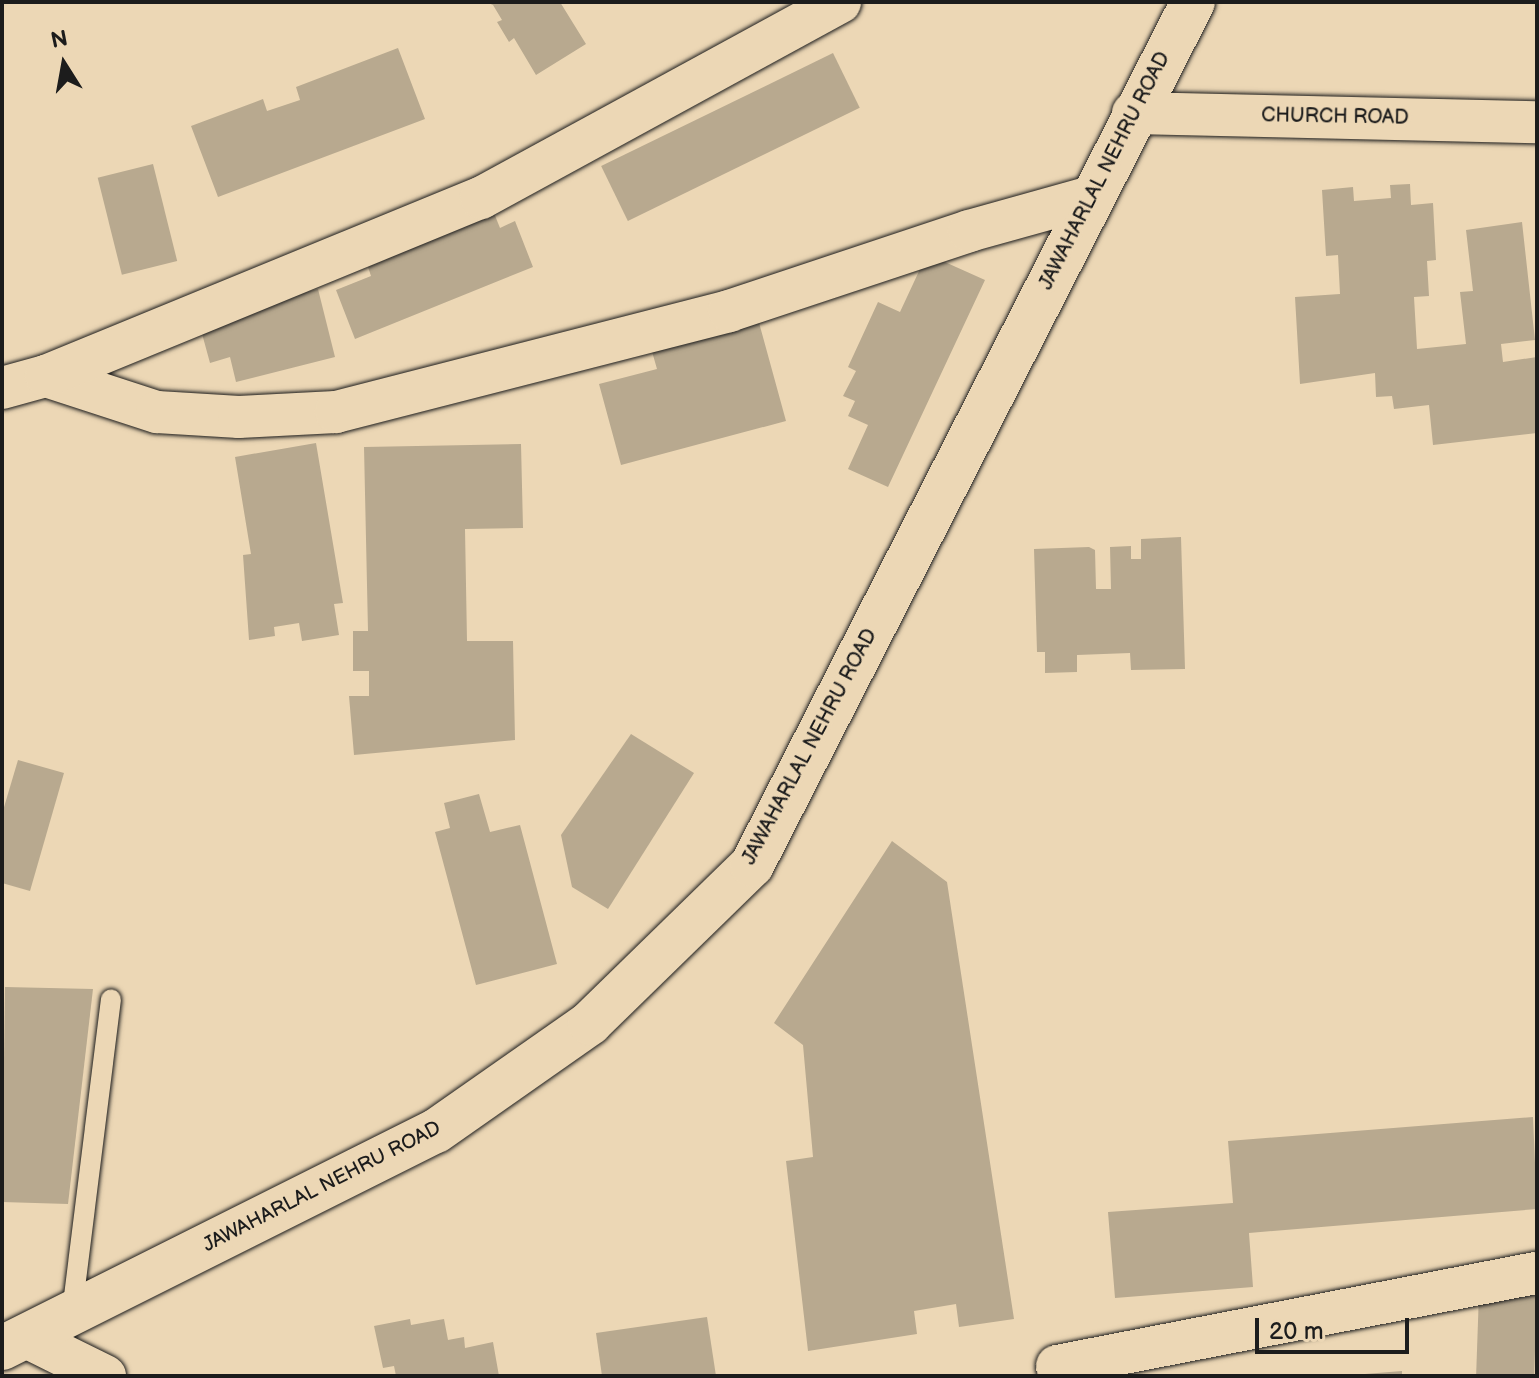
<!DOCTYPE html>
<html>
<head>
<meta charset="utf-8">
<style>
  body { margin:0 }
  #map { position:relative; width:1539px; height:1378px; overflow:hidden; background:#ecd7b5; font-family:"Balsamiq Sans",sans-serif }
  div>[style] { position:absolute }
  .building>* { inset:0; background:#b8a98f; transform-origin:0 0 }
  .roads { filter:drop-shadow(0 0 2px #1c1c1c) drop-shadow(0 0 2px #1c1c1c) }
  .lane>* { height:20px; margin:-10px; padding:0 10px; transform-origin:10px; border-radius:10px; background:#ecd7b5 }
  .street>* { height:42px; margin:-21px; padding:0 21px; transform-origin:21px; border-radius:21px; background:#ecd7b5 }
  .secondary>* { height:44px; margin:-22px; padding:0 22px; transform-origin:22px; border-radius:22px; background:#ecd7b5 }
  span { translate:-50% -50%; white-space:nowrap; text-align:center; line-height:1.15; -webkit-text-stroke:7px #ecd7b5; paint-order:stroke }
  .street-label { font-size:20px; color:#1c1c1c }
  .frame { position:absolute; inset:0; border:4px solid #1c1c1c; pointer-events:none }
  .north { position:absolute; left:24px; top:24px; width:80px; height:80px; -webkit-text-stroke:6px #ecd7b5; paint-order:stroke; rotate:349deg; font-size:22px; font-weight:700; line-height:32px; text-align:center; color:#1c1c1c }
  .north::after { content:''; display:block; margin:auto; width:28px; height:36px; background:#1c1c1c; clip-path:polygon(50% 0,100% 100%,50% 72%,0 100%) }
  .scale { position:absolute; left:1255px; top:1318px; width:154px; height:36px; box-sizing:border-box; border:4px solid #1c1c1c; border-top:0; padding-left:10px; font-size:24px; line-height:28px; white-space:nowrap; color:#1c1c1c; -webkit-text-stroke:6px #ecd7b5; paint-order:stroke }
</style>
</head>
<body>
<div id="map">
  <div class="building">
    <div style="clip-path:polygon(486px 2px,560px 2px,586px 44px,536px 75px,514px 38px,509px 42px,497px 22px,502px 20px,493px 5px)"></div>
    <div style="clip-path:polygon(398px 48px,425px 119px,218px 197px,191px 126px,263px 99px,267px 111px,300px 100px,296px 87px)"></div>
    <div style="left:833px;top:53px;width:61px;height:258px;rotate:64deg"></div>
    <div style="left:153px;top:164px;width:100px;height:57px;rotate:76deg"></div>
    <div style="clip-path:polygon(1410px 184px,1411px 205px,1433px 203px,1436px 260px,1427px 261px,1429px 296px,1414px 297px,1417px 349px,1466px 344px,1460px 292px,1473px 291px,1466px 230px,1522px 222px,1535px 340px,1501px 344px,1503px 362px,1537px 357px,1537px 433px,1433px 445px,1429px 405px,1394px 409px,1392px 396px,1376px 397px,1375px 373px,1300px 384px,1295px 297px,1340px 294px,1338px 255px,1326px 256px,1322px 190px,1353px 187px,1354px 201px,1391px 198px,1390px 185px)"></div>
    <div style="clip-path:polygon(494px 213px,500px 228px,515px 221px,533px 267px,355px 339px,336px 290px,371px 276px,368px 267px)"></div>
    <div style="clip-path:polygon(927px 254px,985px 280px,888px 487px,848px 469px,868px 425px,848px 416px,855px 401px,843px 396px,856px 371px,848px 367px,878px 302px,900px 312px)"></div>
    <div style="clip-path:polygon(318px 289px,335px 357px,236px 382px,230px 357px,210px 363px,198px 319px)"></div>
    <div style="clip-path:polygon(758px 319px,786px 421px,621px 465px,599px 384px,657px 369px,651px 348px)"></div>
    <div style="clip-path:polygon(316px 443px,343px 603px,334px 604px,339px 635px,302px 641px,299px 623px,274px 627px,275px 636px,249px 640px,243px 555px,251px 554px,235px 457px)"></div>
    <div style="clip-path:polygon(521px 444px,523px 528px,465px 529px,467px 641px,513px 641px,515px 740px,354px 755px,349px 696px,369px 696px,369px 671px,353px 671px,353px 631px,368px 631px,364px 447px)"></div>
    <div style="clip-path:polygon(1181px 537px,1185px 669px,1131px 670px,1130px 653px,1077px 655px,1077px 672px,1045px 673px,1045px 652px,1037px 652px,1034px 549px,1089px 547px,1095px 550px,1096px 589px,1111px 589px,1110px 547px,1131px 546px,1131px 559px,1141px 559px,1141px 539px)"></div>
    <div style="clip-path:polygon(631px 734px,694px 773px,608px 909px,572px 887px,561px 835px)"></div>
    <div style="clip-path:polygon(18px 760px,64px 773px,30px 891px,2px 883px,2px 814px)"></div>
    <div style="clip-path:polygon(479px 794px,490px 832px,520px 825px,557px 964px,476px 985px,435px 832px,450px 828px,444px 803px)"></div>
    <div style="clip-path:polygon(892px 841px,947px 882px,1014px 1319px,959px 1327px,956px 1304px,914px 1311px,917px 1334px,808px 1351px,786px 1161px,813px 1157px,803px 1045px,774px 1023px)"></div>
    <div style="clip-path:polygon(5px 987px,93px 989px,68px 1204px,2px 1202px)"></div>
    <div style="clip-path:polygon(1533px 1117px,1537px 1209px,1249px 1233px,1253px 1287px,1115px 1298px,1108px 1212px,1233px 1203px,1228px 1141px)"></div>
    <div style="left:1479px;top:1293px;width:58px;height:83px;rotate:2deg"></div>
    <div style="clip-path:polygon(707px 1317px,716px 1376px,602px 1376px,596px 1333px)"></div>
    <div style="clip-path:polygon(410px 1319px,411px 1325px,444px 1319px,448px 1340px,464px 1337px,465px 1348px,493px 1342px,499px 1376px,396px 1376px,394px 1366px,383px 1368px,374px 1326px)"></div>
    <div style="clip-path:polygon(1402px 1371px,1402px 1376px,1365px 1376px,1365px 1374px)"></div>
  </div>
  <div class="roads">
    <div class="lane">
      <div style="left:72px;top:1312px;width:315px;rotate:-82.9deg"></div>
    </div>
    <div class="street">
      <div style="left:1133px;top:113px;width:404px;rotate:1.3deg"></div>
      <div style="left:46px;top:376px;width:117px;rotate:18deg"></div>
      <div style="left:157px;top:412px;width:82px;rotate:3.5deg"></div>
      <div style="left:239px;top:417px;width:97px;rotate:-3deg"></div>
      <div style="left:336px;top:412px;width:406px;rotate:-14.4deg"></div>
      <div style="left:729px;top:311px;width:253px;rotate:-18.4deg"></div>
      <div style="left:969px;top:231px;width:127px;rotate:-15.6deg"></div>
      <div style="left:2px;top:388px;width:46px;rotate:-15.3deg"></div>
      <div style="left:46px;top:376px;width:470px;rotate:-22.3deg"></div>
      <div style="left:481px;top:198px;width:409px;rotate:-28.6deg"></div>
      <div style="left:28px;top:1338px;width:86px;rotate:26.3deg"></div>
      <div style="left:1057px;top:1366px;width:489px;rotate:-11deg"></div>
    </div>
    <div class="secondary">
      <div style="left:2px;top:1348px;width:485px;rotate:-26.6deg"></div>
      <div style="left:436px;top:1131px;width:188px;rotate:-35deg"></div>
      <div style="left:590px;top:1023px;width:226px;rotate:-44.3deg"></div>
      <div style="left:752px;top:865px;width:969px;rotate:-62.93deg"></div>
    </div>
  </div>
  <div class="street-label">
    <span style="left:1335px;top:117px;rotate:1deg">CHURCH ROAD</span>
    <span style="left:1105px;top:171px;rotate:-63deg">JAWAHARLAL NEHRU ROAD</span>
    <span style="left:810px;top:747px;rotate:-62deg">JAWAHARLAL NEHRU ROAD</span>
    <span style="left:322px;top:1187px;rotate:-27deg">JAWAHARLAL NEHRU ROAD</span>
  </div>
  <div class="frame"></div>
  <div class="north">N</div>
  <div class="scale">20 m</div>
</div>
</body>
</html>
